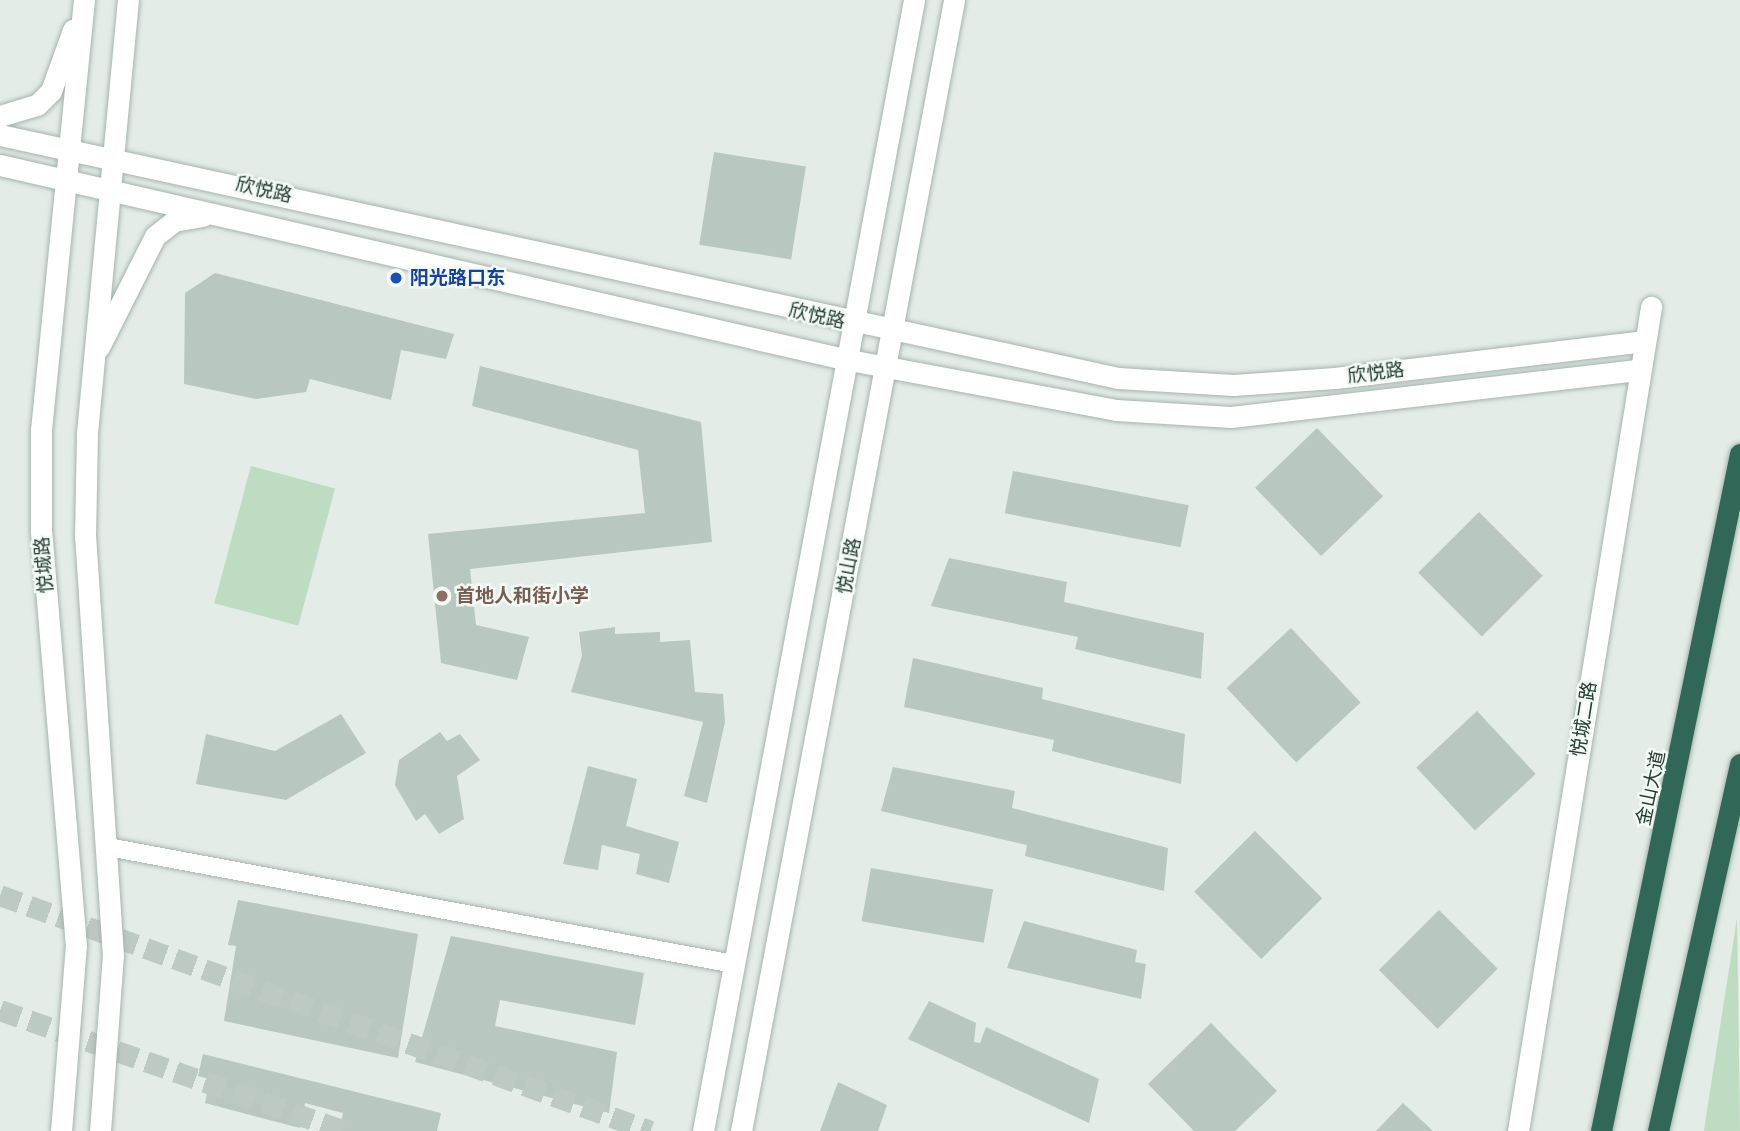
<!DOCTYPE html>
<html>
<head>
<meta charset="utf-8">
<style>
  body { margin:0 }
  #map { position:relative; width:1740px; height:1131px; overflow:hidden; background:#e3ece7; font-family:"Public Sans","Noto Sans SC",sans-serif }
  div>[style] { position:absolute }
  .green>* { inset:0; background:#bddcc2; transform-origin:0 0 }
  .building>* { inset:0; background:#b8c7c0; transform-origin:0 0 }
  .primary-tunnel>* { height:21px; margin-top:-10.5px; transform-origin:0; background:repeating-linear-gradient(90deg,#bdc9c3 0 21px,transparent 0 31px) }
  .roads { filter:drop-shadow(0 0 2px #a6b4ad) drop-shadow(0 0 2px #a6b4ad) }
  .street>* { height:18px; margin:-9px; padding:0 9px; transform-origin:9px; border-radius:9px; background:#fff }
  .secondary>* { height:21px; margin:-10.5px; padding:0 10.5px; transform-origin:10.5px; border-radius:10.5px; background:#fff }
  .highway>* { height:21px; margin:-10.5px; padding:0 10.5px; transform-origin:10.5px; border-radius:10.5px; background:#316756 }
  .dots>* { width:19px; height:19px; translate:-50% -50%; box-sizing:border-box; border:4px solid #f3f9f5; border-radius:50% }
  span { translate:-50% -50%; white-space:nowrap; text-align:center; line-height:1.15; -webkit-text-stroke:5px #f3f9f5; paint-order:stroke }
  .street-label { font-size:19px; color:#243c33 }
  .transit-label { font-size:19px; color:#164399; font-weight:700 }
  .left { translate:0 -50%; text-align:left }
  .education-label { font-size:19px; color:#785e54; font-weight:700 }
</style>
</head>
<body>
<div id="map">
  <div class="green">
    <div style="left:251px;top:466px;width:87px;height:142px;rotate:15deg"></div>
    <div style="clip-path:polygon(1737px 918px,1740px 1131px,1704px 1131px,1707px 1110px)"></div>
  </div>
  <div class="building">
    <div style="left:714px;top:152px;width:93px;height:94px;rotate:9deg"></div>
    <div style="clip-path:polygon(215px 273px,454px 334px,446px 359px,401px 350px,391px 400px,310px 379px,306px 392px,256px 399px,184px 384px,185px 293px)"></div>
    <div style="clip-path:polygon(480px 366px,701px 422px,712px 542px,470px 569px,476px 625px,529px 637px,517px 680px,441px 663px,428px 534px,645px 513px,638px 450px,472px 406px)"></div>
    <div style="left:1317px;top:428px;width:95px;height:86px;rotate:46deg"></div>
    <div style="left:1013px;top:471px;width:179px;height:43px;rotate:11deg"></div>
    <div style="left:1479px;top:512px;width:90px;height:86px;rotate:45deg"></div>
    <div style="clip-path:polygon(949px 558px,1067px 582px,1064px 602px,1204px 633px,1201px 679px,1075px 649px,1078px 637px,931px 606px)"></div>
    <div style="clip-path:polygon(615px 627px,615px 634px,660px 632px,660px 642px,690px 640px,695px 692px,723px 694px,725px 722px,707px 803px,684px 796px,703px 722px,571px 692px,582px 656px,579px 632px)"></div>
    <div style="left:1291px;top:628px;width:102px;height:88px;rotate:47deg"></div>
    <div style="clip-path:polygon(913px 658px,1043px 688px,1042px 699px,1185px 734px,1181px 784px,1052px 751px,1054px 740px,904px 707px)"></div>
    <div style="left:1477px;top:711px;width:86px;height:83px;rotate:47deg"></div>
    <div style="clip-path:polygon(341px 714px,366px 753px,286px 800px,196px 784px,206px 734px,275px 751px)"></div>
    <div style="clip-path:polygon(440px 732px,447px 741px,460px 734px,480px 760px,457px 776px,464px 819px,439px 834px,425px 814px,416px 821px,395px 785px,399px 760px)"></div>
    <div style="clip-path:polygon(588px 766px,637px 779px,626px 826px,679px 842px,669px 883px,636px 874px,640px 854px,602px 845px,598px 870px,563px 864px)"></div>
    <div style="clip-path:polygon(893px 767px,1015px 791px,1012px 808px,1168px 848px,1164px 891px,1025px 856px,1027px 845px,881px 811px)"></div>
    <div style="left:1255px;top:831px;width:95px;height:86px;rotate:45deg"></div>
    <div style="left:871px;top:868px;width:124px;height:54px;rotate:10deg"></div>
    <div style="clip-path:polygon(238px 900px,418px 934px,398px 1058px,224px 1021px,236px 946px,228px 945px)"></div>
    <div style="left:1439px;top:910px;width:83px;height:85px;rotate:45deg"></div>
    <div style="clip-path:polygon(1024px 921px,1137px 950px,1135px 962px,1146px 964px,1141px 999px,1007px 968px)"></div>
    <div style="clip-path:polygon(451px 936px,644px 973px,635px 1025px,500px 1000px,495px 1026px,617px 1052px,609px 1113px,415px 1062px)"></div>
    <div style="clip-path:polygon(929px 1001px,976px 1023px,974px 1042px,980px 1043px,986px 1027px,1099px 1079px,1089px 1123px,908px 1039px)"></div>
    <div style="clip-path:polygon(1211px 1023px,1277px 1091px,1235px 1131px,1194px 1131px,1148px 1084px)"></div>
    <div style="clip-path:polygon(203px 1054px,441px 1113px,437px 1131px,339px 1131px,343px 1113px,305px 1103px,300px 1128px,205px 1103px,210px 1079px,198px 1076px)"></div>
    <div style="clip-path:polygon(838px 1082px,887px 1105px,878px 1131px,820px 1131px)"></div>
    <div style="clip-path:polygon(1403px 1103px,1433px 1131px,1376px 1131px)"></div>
  </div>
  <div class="primary-tunnel">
    <div style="left:0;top:895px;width:692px;rotate:19.93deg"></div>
    <div style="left:0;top:1010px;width:367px;rotate:19.3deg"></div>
  </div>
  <div class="roads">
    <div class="street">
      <div style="left:108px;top:847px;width:637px;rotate:10.59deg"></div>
    </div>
    <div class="secondary">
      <div style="left:0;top:116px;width:39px;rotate:-17deg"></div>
      <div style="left:37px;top:105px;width:20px;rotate:-45deg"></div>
      <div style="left:51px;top:91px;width:65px;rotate:-70.2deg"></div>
      <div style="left:0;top:135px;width:1144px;rotate:12.26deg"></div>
      <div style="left:1118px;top:378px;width:115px;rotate:3.5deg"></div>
      <div style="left:1233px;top:385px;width:102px;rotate:-3.9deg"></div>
      <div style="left:1335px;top:378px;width:311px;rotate:-6.8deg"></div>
      <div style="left:0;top:165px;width:866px;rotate:12.95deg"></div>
      <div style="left:844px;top:359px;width:277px;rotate:10.6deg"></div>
      <div style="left:1116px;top:410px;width:115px;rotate:3.5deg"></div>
      <div style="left:1231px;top:417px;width:411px;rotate:-6.6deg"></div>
      <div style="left:99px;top:347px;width:124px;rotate:-63.2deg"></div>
      <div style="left:155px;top:236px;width:24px;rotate:-38deg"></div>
      <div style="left:174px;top:221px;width:29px;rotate:-10deg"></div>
      <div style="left:61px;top:1131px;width:186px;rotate:-85.4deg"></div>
      <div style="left:76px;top:946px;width:414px;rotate:-94.8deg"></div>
      <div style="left:41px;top:533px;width:103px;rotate:-90deg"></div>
      <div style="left:41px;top:430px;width:432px;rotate:-84.3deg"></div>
      <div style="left:100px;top:1131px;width:175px;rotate:-85.8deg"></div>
      <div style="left:113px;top:956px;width:420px;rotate:-93.8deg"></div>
      <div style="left:85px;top:537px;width:104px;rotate:-88.9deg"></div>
      <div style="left:87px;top:433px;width:435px;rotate:-84.6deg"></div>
      <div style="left:703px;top:1131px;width:1151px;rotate:-79.43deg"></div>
      <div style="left:741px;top:1131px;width:1151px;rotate:-79.33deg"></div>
      <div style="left:1518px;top:1131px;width:835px;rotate:-80.83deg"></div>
    </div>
    <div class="highway">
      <div style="left:1601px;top:1131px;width:691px;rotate:-78.4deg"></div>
      <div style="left:1658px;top:1131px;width:376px;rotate:-77.4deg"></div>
    </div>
  </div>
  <div class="dots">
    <div style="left:396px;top:278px;background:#1a4fb4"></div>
    <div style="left:442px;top:596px;background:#8d6e63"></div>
  </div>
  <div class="street-label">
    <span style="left:264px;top:190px;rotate:13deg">欣悦路</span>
    <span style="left:817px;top:316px;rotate:13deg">欣悦路</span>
    <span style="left:1376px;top:373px;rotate:-7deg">欣悦路</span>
    <span style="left:44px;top:565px;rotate:-94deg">悦城路</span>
    <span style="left:849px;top:566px;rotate:-79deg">悦山路</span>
    <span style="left:1584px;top:719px;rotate:-81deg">悦城二路</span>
    <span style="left:1651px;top:788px;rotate:-78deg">金山大道</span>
  </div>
  <div class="transit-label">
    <span class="left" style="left:410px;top:278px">阳光路口东</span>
  </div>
  <div class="education-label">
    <span class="left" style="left:456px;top:596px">首地人和街小学</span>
  </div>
</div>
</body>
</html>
